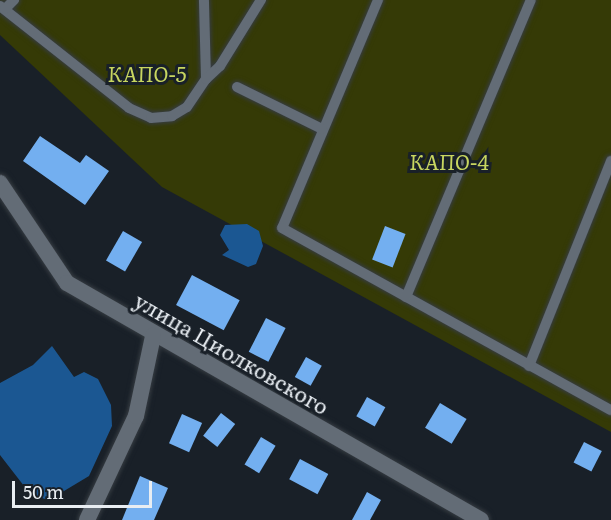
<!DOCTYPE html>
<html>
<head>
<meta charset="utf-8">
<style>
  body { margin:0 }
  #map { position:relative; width:611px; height:520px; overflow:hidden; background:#192028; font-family:Literata,serif }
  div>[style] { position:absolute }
  .green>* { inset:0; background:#353a06 }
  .water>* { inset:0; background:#1b5792 }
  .building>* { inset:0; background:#73aff0; transform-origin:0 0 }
  .roads { filter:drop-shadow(0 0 2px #363c42) drop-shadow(0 0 2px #363c42) }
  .service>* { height:10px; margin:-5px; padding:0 5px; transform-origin:5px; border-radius:5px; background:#636c76 }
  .minor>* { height:16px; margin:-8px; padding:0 8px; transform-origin:8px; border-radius:8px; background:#636c76 }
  span { translate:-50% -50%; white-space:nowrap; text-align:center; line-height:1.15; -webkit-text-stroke:6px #192028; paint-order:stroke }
  .park-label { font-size:21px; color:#c8d660; font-style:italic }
  .street-label { font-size:21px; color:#e8edf2 }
  .scale { position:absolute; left:12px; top:481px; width:140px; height:27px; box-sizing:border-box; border:3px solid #e8edf2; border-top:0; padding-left:8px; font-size:18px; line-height:21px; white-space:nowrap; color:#e8edf2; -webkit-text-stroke:4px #192028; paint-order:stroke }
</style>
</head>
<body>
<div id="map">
  <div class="green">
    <div style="clip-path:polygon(0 0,611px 0,611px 432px,162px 187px,0 35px)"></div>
  </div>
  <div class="water">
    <div style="clip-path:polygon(247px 224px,259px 231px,263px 246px,256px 264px,248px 267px,222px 255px,229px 250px,220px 235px,225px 225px)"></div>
    <div style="clip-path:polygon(52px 346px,74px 377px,84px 372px,98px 379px,111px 405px,112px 426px,89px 476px,49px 500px,31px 495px,0 455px,0 383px,33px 365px)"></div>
  </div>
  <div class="building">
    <div style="clip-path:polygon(40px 136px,80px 163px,86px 155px,109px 171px,85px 205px,23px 161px)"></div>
    <div style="left:385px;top:226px;width:22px;height:36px;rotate:21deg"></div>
    <div style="left:123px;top:231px;width:22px;height:34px;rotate:30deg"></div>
    <div style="left:192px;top:275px;width:54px;height:34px;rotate:28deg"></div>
    <div style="left:266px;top:318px;width:22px;height:38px;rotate:27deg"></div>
    <div style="left:306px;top:357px;width:18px;height:23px;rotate:29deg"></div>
    <div style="left:367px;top:397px;width:21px;height:22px;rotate:29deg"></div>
    <div style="left:440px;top:403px;width:31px;height:29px;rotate:31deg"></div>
    <div style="left:221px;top:413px;width:18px;height:29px;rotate:38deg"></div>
    <div style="left:182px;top:414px;width:22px;height:32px;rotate:24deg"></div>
    <div style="left:261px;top:437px;width:17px;height:32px;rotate:31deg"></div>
    <div style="left:584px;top:442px;width:20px;height:23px;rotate:27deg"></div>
    <div style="left:300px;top:459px;width:32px;height:23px;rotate:28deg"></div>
    <div style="clip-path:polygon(140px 476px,168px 488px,154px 520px,122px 520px)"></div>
    <div style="clip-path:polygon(367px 492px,381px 500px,370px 520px,352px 520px)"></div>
  </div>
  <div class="roads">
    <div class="service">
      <div style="left:378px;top:0;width:247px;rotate:112.8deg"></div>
      <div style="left:282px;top:228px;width:376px;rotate:29deg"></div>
      <div style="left:0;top:6px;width:164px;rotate:38.3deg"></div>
      <div style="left:129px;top:108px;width:24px;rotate:24deg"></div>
      <div style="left:151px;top:118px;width:21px;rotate:-5deg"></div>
      <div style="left:172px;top:116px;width:17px;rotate:-31deg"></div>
      <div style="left:187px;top:107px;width:34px;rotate:-56deg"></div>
      <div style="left:206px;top:79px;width:79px;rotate:-91.5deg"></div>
      <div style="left:5px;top:9px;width:13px;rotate:-45deg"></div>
      <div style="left:206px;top:79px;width:19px;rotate:-43deg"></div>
      <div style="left:220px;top:66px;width:78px;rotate:-58.2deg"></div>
      <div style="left:237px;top:87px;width:95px;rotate:26.3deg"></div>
      <div style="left:406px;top:297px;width:322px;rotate:-67.2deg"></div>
      <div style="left:529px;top:366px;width:221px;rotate:-68.2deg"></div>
    </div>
    <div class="minor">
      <div style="left:0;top:183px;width:120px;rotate:56.2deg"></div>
      <div style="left:67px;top:283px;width:477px;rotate:29.8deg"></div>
      <div style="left:87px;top:520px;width:115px;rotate:-64.8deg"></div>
      <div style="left:136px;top:416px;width:82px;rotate:-78deg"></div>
    </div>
  </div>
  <div class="park-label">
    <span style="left:147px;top:73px">КАПО-5</span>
    <span style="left:449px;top:161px">КАПО-4</span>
  </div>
  <div class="street-label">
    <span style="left:232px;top:353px;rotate:30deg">улица Циолковского</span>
  </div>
  <div class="scale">50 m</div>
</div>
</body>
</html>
